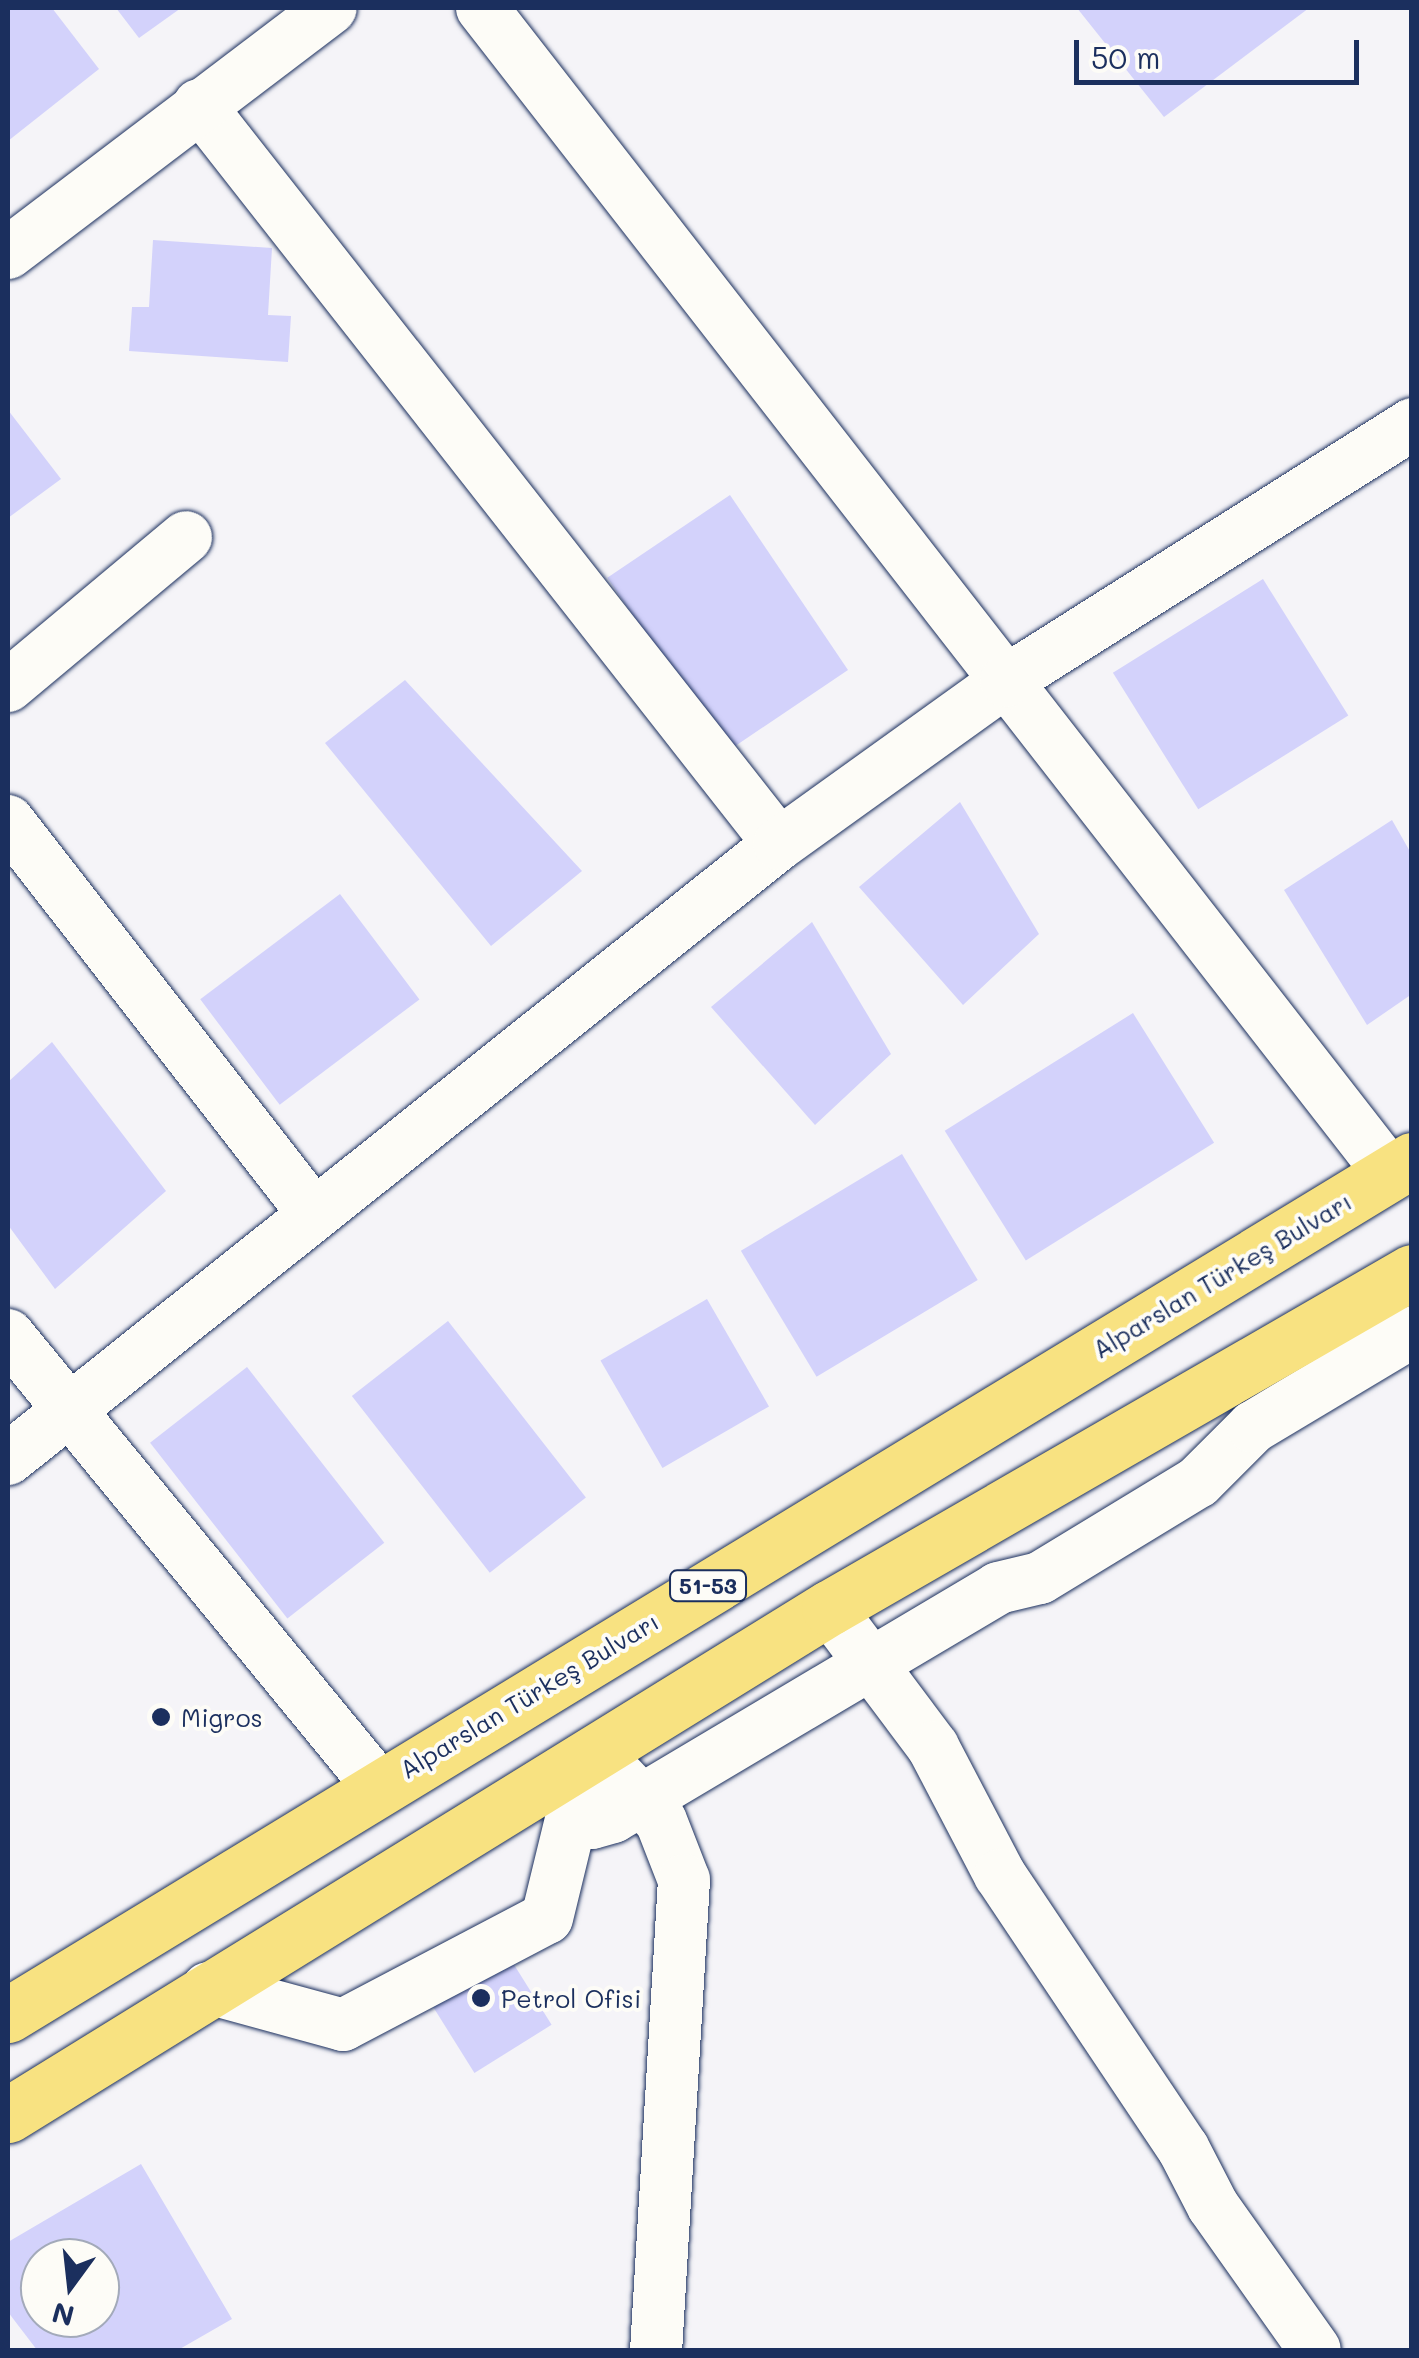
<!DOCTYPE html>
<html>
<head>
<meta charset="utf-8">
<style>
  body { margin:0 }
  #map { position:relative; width:1419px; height:2358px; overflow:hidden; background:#f5f4f8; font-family:Mali,sans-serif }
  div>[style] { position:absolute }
  .building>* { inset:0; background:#d3d2fb; transform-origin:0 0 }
  .roads { filter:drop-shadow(0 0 2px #1b2f5e) drop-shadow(0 0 2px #1b2f5e) }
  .minor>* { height:52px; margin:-26px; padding:0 26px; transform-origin:26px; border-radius:26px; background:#fdfcf7 }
  .major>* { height:55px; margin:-27.5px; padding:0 27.5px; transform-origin:27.5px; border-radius:27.5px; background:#f8e281 }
  .dots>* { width:28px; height:28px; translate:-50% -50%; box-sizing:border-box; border:5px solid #fdfcf7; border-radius:50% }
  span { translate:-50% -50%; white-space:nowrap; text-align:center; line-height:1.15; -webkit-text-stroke:8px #fdfcf7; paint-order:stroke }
  .shield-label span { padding:2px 8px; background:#fdfcf7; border:2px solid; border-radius:8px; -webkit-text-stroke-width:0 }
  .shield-label { font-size:22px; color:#1b2f5e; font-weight:700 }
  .street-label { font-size:25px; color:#1b2f5e }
  .poi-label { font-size:25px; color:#1b2f5e }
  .left { translate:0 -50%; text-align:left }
  .frame { position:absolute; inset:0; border:10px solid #1b2f5e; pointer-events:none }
  .north { position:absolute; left:20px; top:2238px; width:100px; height:100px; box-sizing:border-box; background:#fdfcf7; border:2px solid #a3aaba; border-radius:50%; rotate:195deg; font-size:28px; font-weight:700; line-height:40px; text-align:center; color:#1b2f5e }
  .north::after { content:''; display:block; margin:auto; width:35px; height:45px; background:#1b2f5e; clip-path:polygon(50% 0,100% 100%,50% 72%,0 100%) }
  .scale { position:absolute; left:1074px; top:40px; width:285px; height:45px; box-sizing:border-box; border:5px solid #1b2f5e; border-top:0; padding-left:12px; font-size:30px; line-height:35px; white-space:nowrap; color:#1b2f5e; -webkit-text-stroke:8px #fdfcf7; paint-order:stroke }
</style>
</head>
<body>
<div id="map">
  <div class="building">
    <div style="clip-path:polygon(8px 8px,52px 8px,99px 69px,8px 141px)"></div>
    <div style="clip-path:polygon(116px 8px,181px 8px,139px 38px)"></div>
    <div style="clip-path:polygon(1077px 8px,1309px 8px,1164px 117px)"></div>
    <div style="clip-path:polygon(153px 240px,272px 248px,268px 315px,291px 316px,288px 362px,129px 351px,132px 307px,149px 307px)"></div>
    <div style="clip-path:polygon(8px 410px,61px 479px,8px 518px)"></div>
    <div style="left:730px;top:495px;width:211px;height:148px;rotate:56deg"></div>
    <div style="left:1263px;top:579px;width:161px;height:177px;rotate:58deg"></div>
    <div style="clip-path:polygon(405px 680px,582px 871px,491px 946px,325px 743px)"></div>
    <div style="clip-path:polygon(960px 802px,1039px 934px,963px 1005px,859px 887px)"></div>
    <div style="clip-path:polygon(1392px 820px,1412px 855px,1412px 994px,1367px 1025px,1284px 890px)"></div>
    <div style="left:340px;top:894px;width:132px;height:175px;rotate:53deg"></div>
    <div style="clip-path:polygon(812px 922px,891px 1054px,815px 1125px,711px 1007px)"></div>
    <div style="left:1133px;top:1013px;width:153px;height:222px;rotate:58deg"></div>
    <div style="clip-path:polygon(52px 1042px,166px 1191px,55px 1289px,8px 1225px,8px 1082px)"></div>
    <div style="left:902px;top:1154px;width:147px;height:188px;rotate:59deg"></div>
    <div style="left:707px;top:1299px;width:124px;height:123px;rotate:60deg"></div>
    <div style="left:448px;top:1321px;width:224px;height:122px;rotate:52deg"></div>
    <div style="left:247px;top:1367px;width:223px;height:123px;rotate:52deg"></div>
    <div style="left:488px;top:1923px;width:120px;height:91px;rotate:58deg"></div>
    <div style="clip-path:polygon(evenodd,141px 2164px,232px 2319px,178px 2350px,37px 2350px,8px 2312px,8px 2242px,141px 2164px,40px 2258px,100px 2258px,100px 2318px,40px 2318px,40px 2258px)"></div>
  </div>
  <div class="roads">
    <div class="minor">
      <div style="left:482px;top:8px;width:1478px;rotate:52.09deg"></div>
      <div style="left:199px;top:105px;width:939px;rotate:51.87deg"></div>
      <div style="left:8px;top:253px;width:405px;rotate:-37.2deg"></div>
      <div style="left:8px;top:686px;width:232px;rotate:-39.9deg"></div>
      <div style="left:8px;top:821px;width:498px;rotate:52.1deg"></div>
      <div style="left:8px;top:1335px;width:585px;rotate:50.62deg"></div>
      <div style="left:8px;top:1459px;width:986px;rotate:-38.58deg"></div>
      <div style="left:779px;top:844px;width:279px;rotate:-35.7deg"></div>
      <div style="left:1006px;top:681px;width:481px;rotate:-32.3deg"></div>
      <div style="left:829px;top:1608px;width:174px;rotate:53.2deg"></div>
      <div style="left:933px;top:1747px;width:144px;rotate:62.4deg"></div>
      <div style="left:1000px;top:1875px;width:329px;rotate:56.2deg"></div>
      <div style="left:1183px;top:2148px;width:65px;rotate:62.7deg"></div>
      <div style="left:1213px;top:2206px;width:176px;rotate:54.7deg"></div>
      <div style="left:620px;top:1778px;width:59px;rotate:46.4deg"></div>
      <div style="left:661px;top:1821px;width:63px;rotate:68.7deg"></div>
      <div style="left:684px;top:1880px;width:471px;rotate:93.4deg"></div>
      <div style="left:573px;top:1819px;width:19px;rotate:12deg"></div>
      <div style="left:592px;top:1823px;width:22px;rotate:-16deg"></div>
      <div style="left:613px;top:1817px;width:448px;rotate:-30.7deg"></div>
      <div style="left:998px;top:1588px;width:43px;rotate:-13.4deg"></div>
      <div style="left:1040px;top:1578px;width:185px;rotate:-31.3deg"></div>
      <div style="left:1198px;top:1482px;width:78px;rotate:-45deg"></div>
      <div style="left:1253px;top:1427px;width:185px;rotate:-30.9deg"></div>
      <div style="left:208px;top:1988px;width:140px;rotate:15.3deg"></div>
      <div style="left:343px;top:2025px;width:230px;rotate:-27.7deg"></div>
      <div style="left:547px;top:1918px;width:139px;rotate:-76.3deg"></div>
    </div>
    <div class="major">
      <div style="left:8px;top:2015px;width:1644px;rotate:-31.34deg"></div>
      <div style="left:8px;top:2115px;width:965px;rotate:-31.7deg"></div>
      <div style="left:829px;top:1608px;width:673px;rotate:-29.96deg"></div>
    </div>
  </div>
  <div class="dots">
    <div style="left:161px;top:1717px;background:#1b2f5e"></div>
    <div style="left:481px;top:1998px;background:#1b2f5e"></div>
  </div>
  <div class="shield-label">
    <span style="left:708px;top:1586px">51-53</span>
  </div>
  <div class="street-label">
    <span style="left:1222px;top:1275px;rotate:-31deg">Alparslan Türkeş Bulvarı</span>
    <span style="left:529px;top:1695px;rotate:-31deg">Alparslan Türkeş Bulvarı</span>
  </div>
  <div class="poi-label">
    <span class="left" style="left:181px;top:1717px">Migros</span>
    <span class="left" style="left:501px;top:1998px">Petrol Ofisi</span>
  </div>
  <div class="frame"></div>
  <div class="north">N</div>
  <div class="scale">50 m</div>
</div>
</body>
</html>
